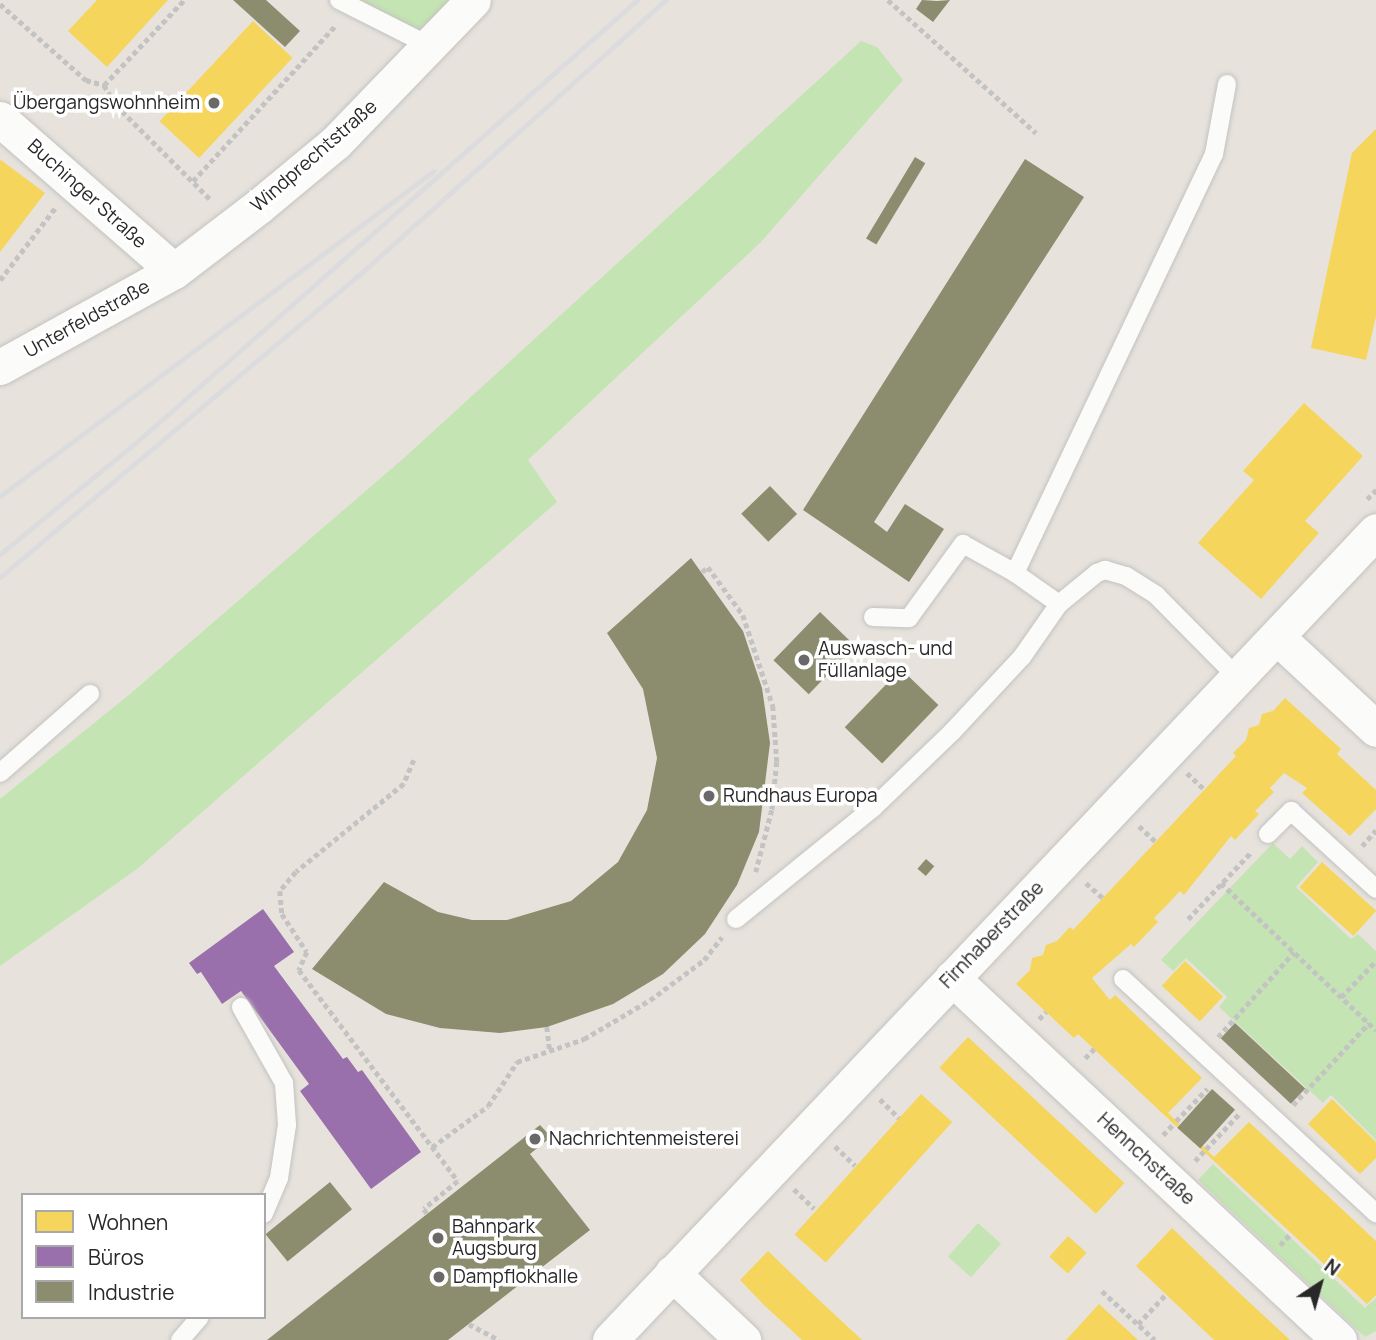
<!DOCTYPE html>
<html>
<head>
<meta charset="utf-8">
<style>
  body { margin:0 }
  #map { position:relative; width:1376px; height:1340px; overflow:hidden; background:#e7e3dc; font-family:Manrope,sans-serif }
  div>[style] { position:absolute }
  .green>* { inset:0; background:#c4e4b3; transform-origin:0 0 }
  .homes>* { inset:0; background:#f6d55c; transform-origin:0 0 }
  .offices>* { inset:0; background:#9970ab }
  .industry>* { inset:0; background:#8c8c6e; transform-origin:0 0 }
  .path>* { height:4.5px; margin-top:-2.25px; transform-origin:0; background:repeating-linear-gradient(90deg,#c4c3c3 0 5px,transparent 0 8.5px) }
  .roads { filter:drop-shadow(0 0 2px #c4c2c2) drop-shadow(0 0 2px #c4c2c2) }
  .service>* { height:18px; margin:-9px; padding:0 9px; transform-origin:9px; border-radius:9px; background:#fbfbfa }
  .minor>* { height:35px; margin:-17.5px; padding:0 17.5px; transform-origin:17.5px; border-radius:17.5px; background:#fbfbfa }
  .rail>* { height:5px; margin:-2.5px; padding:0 2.5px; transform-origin:2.5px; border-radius:2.5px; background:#dcdcde }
  .dots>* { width:19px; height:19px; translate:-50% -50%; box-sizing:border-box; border:4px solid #fff; border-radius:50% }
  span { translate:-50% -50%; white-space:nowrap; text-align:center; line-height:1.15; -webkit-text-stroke:7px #fff; paint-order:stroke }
  .poi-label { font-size:19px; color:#282828 }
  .right { translate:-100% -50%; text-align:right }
  .left { translate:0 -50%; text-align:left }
  .street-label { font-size:19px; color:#282828 }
  .legend { position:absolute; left:21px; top:1193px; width:245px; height:126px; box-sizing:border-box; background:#fff; border:2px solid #a9a9a9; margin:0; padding:9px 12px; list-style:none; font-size:21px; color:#282828 }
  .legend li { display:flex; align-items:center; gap:14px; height:35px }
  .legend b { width:35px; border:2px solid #a9a9a9 }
  .north { position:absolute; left:1285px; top:1249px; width:70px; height:70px; -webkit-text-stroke:5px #fff; paint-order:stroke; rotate:36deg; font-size:19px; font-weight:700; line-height:28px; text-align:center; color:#282828 }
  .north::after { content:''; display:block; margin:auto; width:24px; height:32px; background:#282828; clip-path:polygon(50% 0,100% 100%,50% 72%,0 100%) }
</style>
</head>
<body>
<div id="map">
  <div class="green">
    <div style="clip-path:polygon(339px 0,473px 0,430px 46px)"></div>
    <div style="clip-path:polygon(861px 41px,877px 47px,903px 80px,760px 243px,528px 460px,557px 502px,137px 869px,0 966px,0 799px,130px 694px,405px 457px)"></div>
    <div style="clip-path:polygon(1273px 843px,1290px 859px,1302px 846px,1318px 862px,1296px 887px,1351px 939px,1358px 934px,1376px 951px,1376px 1140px,1331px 1095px,1323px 1103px,1219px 1007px,1227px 997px,1186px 958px,1173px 971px,1161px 960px)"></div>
    <div style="clip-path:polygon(1213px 1164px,1365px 1308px,1376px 1298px,1376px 1331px,1365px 1337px,1198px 1180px)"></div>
    <div style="left:978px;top:1223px;width:31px;height:45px;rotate:42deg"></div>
  </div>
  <div class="homes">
    <div style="clip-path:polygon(97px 0,168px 0,107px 67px,68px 31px)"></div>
    <div style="left:253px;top:21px;width:54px;height:137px;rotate:43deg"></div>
    <div style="clip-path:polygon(1376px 129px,1376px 316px,1366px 360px,1311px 348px,1352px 153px)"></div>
    <div style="clip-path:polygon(1px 160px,45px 193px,0 252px,0 161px)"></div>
    <div style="clip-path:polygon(1304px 403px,1363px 456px,1305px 521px,1319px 533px,1261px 599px,1198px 543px,1254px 480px,1243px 471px)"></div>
    <div style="clip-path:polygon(1285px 698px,1341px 749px,1337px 754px,1376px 790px,1376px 809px,1350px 836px,1302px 793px,1307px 788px,1284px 773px,1270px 788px,1274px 792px,1255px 811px,1259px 814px,1235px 840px,1231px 836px,1184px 895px,1180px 891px,1167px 905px,1154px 918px,1158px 922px,1134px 947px,1131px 944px,1092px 978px,1110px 1000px,1115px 995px,1202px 1078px,1168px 1113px,1180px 1124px,1177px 1127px,1078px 1034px,1074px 1038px,1016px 984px,1030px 970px,1032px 958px,1043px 955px,1046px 945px,1057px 941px,1070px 927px,1073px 930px,1236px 756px,1233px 753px,1246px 740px,1249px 728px,1259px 725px,1262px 714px,1273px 711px)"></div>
    <div style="left:1322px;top:862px;width:73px;height:34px;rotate:42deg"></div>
    <div style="left:1185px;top:961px;width:52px;height:34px;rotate:43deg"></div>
    <div style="left:968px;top:1037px;width:214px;height:42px;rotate:43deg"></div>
    <div style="left:921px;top:1094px;width:42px;height:189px;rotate:42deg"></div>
    <div style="clip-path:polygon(1332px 1099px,1376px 1142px,1376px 1158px,1360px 1174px,1308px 1124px)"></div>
    <div style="clip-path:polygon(1249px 1122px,1376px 1241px,1376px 1295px,1367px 1304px,1200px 1148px,1202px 1145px,1214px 1157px)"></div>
    <div style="clip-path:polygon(1172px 1228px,1233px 1287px,1290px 1340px,1214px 1340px,1136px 1266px)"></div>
    <div style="left:1068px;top:1236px;width:25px;height:28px;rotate:42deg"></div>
    <div style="clip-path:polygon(768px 1251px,819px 1300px,862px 1340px,802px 1340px,765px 1306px,740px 1280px)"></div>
    <div style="clip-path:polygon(1099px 1304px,1138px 1340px,1066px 1340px)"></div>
  </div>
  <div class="offices">
    <div style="clip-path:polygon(263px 909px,294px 952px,274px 966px,343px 1059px,347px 1057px,358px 1072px,362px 1070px,421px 1152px,371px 1189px,300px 1091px,309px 1084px,241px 991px,222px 1004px,201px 972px,197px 974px,189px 963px)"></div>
  </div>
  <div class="industry">
    <div style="clip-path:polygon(233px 0,266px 0,300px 31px,285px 47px)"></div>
    <div style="clip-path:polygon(922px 0,937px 1px,950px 0,933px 22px,916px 9px)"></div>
    <div style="left:915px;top:157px;width:12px;height:95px;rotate:31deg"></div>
    <div style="clip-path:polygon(1025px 159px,1084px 197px,874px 522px,887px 532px,905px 504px,944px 529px,909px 582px,803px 510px)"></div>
    <div style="left:770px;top:486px;width:39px;height:40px;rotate:46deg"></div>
    <div style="clip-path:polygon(691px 558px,743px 631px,762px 688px,770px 743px,759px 832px,737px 885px,705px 934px,663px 974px,613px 1004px,547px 1027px,500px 1033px,440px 1028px,386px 1014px,312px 969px,384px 882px,438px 912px,472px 920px,507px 920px,571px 901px,618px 862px,647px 810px,657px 758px,643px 689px,607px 633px)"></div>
    <div style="left:820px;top:612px;width:49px;height:67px;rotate:44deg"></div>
    <div style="left:901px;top:669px;width:52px;height:81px;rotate:44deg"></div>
    <div style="left:926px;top:859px;width:11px;height:13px;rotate:41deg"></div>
    <div style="left:1235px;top:1023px;width:96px;height:21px;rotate:43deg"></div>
    <div style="left:1212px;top:1089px;width:31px;height:52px;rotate:42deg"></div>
    <div style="clip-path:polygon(540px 1125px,551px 1137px,530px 1154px,590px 1230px,448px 1340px,267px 1340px)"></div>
    <div style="left:330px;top:1182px;width:35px;height:83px;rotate:51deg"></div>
  </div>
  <div class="path">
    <div style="left:888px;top:0;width:199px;rotate:41.9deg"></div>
    <div style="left:0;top:4px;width:115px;rotate:41.5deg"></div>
    <div style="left:86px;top:80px;width:19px;rotate:16deg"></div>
    <div style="left:104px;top:85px;width:23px;rotate:59deg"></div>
    <div style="left:116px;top:105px;width:136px;rotate:45deg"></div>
    <div style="left:104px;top:85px;width:117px;rotate:-46.7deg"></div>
    <div style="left:193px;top:181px;width:212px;rotate:-47.5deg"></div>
    <div style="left:0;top:280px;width:91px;rotate:-52.6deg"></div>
    <div style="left:1367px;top:499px;width:13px;rotate:-45deg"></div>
    <div style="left:702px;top:572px;width:8px;rotate:-40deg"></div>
    <div style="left:708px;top:567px;width:59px;rotate:53.9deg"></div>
    <div style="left:743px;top:615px;width:96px;rotate:71.8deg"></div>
    <div style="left:773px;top:706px;width:56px;rotate:85.9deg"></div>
    <div style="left:777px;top:762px;width:48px;rotate:95.9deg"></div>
    <div style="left:772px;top:810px;width:64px;rotate:104.5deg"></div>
    <div style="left:414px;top:760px;width:26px;rotate:113deg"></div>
    <div style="left:404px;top:784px;width:139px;rotate:140.8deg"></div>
    <div style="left:296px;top:872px;width:25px;rotate:130deg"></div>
    <div style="left:280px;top:891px;width:23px;rotate:85deg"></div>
    <div style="left:282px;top:914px;width:45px;rotate:56.7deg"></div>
    <div style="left:307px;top:952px;width:20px;rotate:114deg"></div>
    <div style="left:299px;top:970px;width:264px;rotate:53deg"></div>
    <div style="left:458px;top:1181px;width:44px;rotate:140.5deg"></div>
    <div style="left:424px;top:1209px;width:7px;rotate:56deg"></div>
    <div style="left:1187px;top:773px;width:25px;rotate:43deg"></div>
    <div style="left:1139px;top:826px;width:23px;rotate:43deg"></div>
    <div style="left:1362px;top:846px;width:21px;rotate:-49deg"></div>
    <div style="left:1086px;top:883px;width:23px;rotate:41deg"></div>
    <div style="left:1221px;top:883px;width:214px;rotate:43.5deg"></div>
    <div style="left:1188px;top:919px;width:93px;rotate:-46.7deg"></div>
    <div style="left:1341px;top:997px;width:50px;rotate:-45.8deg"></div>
    <div style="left:1039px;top:1019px;width:10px;rotate:-45deg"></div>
    <div style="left:547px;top:1027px;width:24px;rotate:83deg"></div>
    <div style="left:1218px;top:1037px;width:114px;rotate:-48.2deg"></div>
    <div style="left:1085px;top:1058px;width:13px;rotate:-45deg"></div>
    <div style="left:880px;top:1099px;width:27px;rotate:45deg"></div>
    <div style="left:1293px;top:1105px;width:112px;rotate:-47.2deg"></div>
    <div style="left:1176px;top:1121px;width:45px;rotate:-45.9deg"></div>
    <div style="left:1163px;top:1135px;width:16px;rotate:-47deg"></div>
    <div style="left:835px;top:1146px;width:28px;rotate:44deg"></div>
    <div style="left:432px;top:1147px;width:69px;rotate:-36.2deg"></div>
    <div style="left:488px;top:1106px;width:53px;rotate:-56.6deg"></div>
    <div style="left:517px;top:1062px;width:71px;rotate:-18.9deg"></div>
    <div style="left:584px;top:1039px;width:77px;rotate:-30.6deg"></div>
    <div style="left:650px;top:1000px;width:67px;rotate:-36.5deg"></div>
    <div style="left:704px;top:960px;width:29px;rotate:-52deg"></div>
    <div style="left:1206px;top:1149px;width:48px;rotate:-46.7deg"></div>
    <div style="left:1195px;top:1161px;width:13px;rotate:-48deg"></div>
    <div style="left:794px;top:1189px;width:28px;rotate:44deg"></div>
    <div style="left:1280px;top:1245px;width:16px;rotate:-47deg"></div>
    <div style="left:1102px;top:1291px;width:72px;rotate:42.8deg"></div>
    <div style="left:469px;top:1324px;width:34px;rotate:28deg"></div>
    <div style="left:1138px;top:1324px;width:41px;rotate:-47deg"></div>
  </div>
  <div class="roads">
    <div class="service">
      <div style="left:339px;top:0;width:102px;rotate:26.8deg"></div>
      <div style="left:1227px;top:84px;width:71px;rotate:100.5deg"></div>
      <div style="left:1214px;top:154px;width:464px;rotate:115.4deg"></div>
      <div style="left:1015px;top:573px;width:54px;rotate:35.2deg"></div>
      <div style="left:1059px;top:604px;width:49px;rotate:-39.2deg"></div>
      <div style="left:1097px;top:573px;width:9px;rotate:-21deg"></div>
      <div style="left:1105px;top:570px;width:22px;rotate:16deg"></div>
      <div style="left:1126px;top:576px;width:36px;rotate:32deg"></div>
      <div style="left:1156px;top:595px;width:117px;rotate:45.3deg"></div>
      <div style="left:873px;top:617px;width:36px;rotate:2deg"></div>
      <div style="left:909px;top:618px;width:92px;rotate:-53.9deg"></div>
      <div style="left:963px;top:544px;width:60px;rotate:29.1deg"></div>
      <div style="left:0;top:773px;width:120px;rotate:-41.3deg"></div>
      <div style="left:1268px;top:834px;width:33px;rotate:-45deg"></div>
      <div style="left:1291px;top:811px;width:115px;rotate:42.5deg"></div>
      <div style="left:736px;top:919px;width:176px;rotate:-39deg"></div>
      <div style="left:873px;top:808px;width:110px;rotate:-43.9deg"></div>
      <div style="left:952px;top:732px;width:103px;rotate:-47deg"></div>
      <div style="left:1022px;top:657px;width:65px;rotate:-55.1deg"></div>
      <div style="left:1123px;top:979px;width:345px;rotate:42.8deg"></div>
      <div style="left:241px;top:1007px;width:87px;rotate:60.5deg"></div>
      <div style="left:284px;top:1083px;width:42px;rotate:85.9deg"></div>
      <div style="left:287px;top:1125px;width:54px;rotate:98.6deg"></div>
      <div style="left:279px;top:1178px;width:39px;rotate:113deg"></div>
      <div style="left:180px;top:1340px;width:30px;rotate:-49deg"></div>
    </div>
    <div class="minor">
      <div style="left:0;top:119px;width:231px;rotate:41.1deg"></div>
      <div style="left:0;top:367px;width:199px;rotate:-28.9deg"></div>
      <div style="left:174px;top:271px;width:107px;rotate:-37.4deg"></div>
      <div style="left:259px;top:206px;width:100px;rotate:-39.7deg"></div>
      <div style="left:336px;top:142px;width:197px;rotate:-46deg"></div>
      <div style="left:1277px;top:637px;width:135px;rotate:42.9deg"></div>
      <div style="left:952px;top:978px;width:530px;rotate:43.09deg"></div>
      <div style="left:672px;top:1273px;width:98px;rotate:43.3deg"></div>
      <div style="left:610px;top:1340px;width:1114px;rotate:-46.56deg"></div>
    </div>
  </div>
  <div class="rail">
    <div style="left:0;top:496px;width:542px;rotate:-36.83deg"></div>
    <div style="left:0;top:554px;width:181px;rotate:-39.4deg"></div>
    <div style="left:140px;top:439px;width:663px;rotate:-41.45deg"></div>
    <div style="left:0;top:577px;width:469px;rotate:-40.1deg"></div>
    <div style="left:359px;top:275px;width:412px;rotate:-41.9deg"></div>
  </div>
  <div class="dots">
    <div style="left:214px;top:103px;background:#6b6967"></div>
    <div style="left:804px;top:660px;background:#6b6967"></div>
    <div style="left:709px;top:796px;background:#6b6967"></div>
    <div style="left:535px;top:1139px;background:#6b6967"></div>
    <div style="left:438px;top:1238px;background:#6b6967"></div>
    <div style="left:439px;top:1277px;background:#6b6967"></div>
  </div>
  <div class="poi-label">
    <span class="right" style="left:200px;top:103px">Übergangswohnheim</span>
    <span class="left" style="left:818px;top:660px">Auswasch- und<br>Füllanlage</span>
    <span class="left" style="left:723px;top:796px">Rundhaus Europa</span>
    <span class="left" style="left:549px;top:1139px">Nachrichtenmeisterei</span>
    <span class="left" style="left:452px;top:1238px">Bahnpark<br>Augsburg</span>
    <span class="left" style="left:453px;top:1277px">Dampflokhalle</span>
  </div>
  <div class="street-label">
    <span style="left:314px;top:156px;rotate:-41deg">Windprechtstraße</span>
    <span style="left:87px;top:194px;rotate:42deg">Buchinger Straße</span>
    <span style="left:87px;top:319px;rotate:-29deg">Unterfeldstraße</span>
    <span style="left:992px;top:935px;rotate:-46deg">Firnhaberstraße</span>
    <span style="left:1146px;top:1159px;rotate:43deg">Hennchstraße</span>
  </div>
  <ul class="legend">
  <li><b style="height:19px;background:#f6d55c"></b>Wohnen</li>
  <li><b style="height:19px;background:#9970ab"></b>Büros</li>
  <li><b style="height:19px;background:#8c8c6e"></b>Industrie</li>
  </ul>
  <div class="north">N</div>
</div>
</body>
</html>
